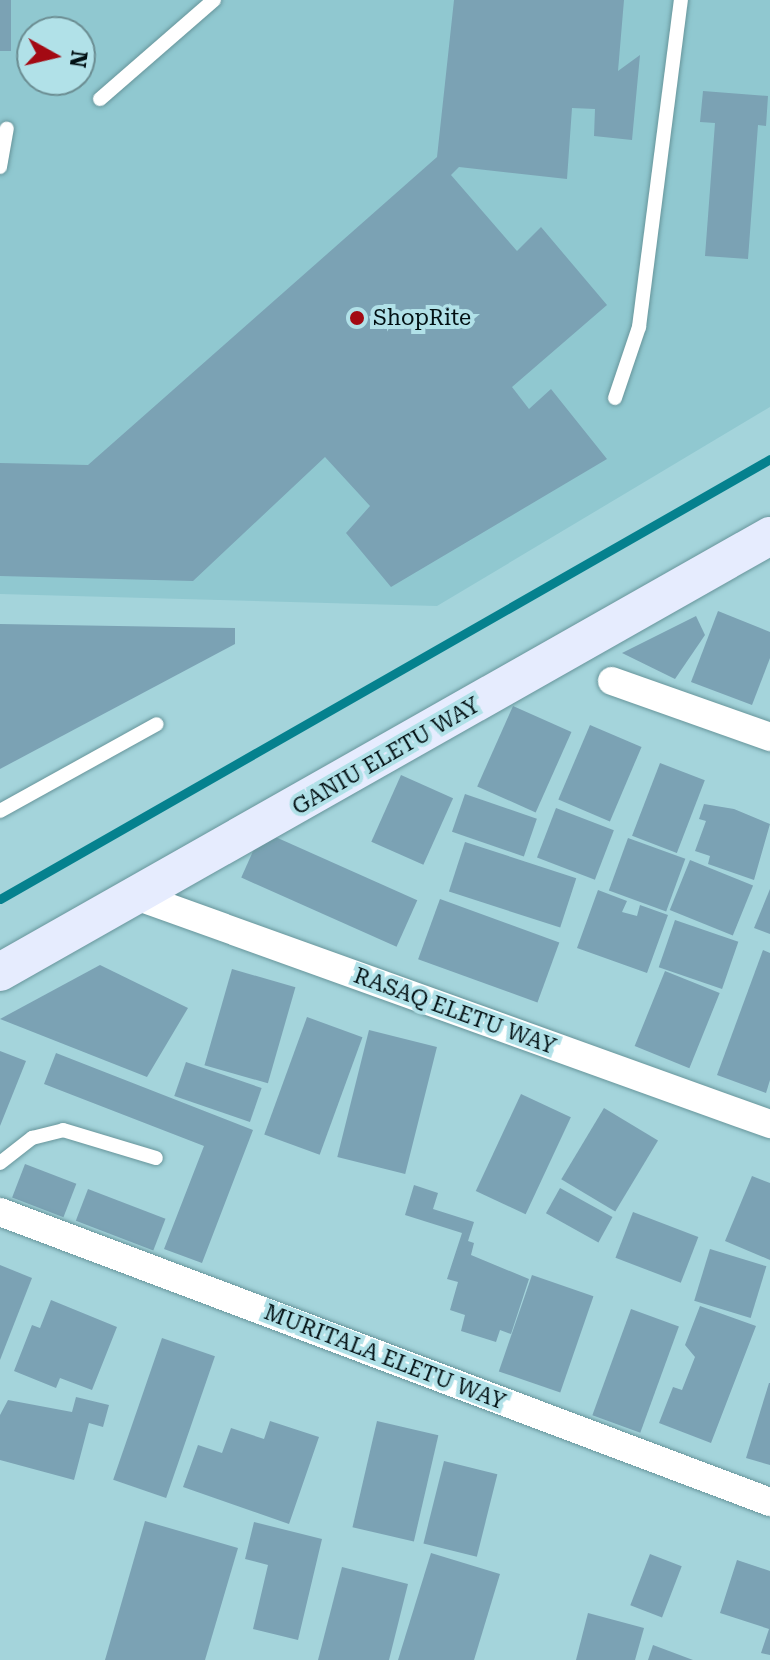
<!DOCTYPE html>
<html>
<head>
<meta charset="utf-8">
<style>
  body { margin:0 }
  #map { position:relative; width:770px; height:1660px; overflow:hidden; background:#a4d4db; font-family:"Roboto Serif",serif }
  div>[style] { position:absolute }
  .built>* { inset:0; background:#90c8d0 }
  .stream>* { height:9px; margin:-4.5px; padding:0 4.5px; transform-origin:4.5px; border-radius:4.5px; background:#05818e }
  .building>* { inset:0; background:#7ba2b4; transform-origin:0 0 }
  .roads { filter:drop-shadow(0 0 2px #67959b) drop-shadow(0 0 2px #67959b) }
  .lane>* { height:14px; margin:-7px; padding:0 7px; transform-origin:7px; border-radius:7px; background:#fff }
  .street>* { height:28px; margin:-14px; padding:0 14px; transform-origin:14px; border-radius:14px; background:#fff }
  .secondary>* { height:38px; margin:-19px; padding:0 19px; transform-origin:19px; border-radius:19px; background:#e6ecfe }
  .dots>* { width:22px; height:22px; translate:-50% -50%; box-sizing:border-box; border:4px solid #b1e1e8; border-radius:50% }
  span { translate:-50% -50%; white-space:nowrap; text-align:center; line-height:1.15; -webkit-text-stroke:8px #b1e1e8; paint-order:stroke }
  .poi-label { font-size:22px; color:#010f12 }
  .left { translate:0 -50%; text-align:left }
  .street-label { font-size:22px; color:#010f12 }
  .north { position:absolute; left:16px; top:16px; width:80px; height:80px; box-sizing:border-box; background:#b1e1e8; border:2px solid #6b8d92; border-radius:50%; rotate:98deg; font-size:22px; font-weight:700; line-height:32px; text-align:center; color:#010f12 }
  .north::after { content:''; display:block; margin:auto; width:28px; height:36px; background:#a30a13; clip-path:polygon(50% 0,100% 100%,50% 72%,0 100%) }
</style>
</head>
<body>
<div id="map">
  <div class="built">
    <div style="clip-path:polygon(evenodd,0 0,770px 0,770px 407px,437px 606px,0 594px,0 0,32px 32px,80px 32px,80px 80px,32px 80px,32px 32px)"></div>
  </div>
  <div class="stream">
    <div style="left:0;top:899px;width:887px;rotate:-29.74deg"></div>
  </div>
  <div class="building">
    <div style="left:0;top:0;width:11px;height:51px"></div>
    <div style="clip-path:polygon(454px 0,624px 0,618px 71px,640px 55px,632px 140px,594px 136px,595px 109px,572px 108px,567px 179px,459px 167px,451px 175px,517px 251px,541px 227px,607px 305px,512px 387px,529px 409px,551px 389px,607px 459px,391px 587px,346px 533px,370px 506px,325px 457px,193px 581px,0 576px,0 463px,88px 465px,437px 157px)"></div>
    <div style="clip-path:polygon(703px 91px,768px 96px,766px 126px,758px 125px,748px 259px,705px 256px,715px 123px,700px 122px)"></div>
    <div style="clip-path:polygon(718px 611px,770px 632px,770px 658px,752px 705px,691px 682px)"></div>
    <div style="clip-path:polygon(696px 616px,705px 635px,675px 679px,622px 653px)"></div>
    <div style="clip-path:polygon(0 624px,235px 628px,235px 644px,0 769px)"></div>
    <div style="left:513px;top:706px;width:64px;height:88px;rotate:24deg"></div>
    <div style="left:590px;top:725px;width:56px;height:81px;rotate:23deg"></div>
    <div style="left:660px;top:763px;width:48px;height:78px;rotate:21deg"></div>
    <div style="left:401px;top:775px;width:57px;height:73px;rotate:24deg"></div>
    <div style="left:465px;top:794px;width:76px;height:40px;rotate:19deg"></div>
    <div style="clip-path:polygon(704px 804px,734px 809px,770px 824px,754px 880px,708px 864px,710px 856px,695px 851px,706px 821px,699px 819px)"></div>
    <div style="left:556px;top:808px;width:62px;height:53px;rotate:21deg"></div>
    <div style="left:262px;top:831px;width:170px;height:51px;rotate:24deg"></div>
    <div style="left:628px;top:838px;width:61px;height:56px;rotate:20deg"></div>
    <div style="left:465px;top:842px;width:117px;height:52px;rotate:18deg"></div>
    <div style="left:690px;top:860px;width:68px;height:54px;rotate:22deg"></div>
    <div style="clip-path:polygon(770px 889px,770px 934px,754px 928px)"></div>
    <div style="clip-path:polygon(598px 890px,627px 901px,622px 912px,637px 916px,640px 905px,668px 915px,647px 973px,577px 948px)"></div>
    <div style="left:440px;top:899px;width:127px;height:64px;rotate:20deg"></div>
    <div style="left:675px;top:920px;width:67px;height:50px;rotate:19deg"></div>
    <div style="clip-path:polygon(763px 950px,770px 953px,770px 1080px,766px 1093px,717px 1075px)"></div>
    <div style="clip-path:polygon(100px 965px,188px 1008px,147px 1077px,0 1019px)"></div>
    <div style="left:232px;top:969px;width:66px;height:100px;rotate:16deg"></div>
    <div style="left:665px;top:971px;width:59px;height:81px;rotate:22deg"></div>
    <div style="left:307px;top:1017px;width:59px;height:125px;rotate:20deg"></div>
    <div style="left:369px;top:1030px;width:70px;height:131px;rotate:14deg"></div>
    <div style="clip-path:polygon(0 1051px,26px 1061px,0 1126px)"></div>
    <div style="clip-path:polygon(56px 1053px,253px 1130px,202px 1263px,164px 1249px,204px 1146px,44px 1084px)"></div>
    <div style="left:186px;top:1062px;width:80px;height:36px;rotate:19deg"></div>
    <div style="left:521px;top:1094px;width:55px;height:107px;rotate:25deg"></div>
    <div style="left:604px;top:1108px;width:63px;height:83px;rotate:31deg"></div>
    <div style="left:25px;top:1164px;width:55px;height:36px;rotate:21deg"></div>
    <div style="clip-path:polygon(752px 1176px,770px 1183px,770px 1260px,725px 1241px)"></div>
    <div style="clip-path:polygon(414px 1185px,438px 1193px,433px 1209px,474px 1222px,468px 1241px,474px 1243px,471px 1255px,529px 1279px,511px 1334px,500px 1330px,496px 1342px,461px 1331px,465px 1315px,450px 1310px,458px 1282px,447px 1279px,462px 1233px,405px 1215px)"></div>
    <div style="left:560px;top:1188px;width:60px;height:29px;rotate:29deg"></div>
    <div style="left:88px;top:1189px;width:83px;height:34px;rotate:21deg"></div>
    <div style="left:633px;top:1212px;width:70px;height:49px;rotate:21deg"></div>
    <div style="left:710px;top:1249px;width:59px;height:54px;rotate:17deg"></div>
    <div style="clip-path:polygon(0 1265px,32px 1278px,0 1360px)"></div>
    <div style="left:532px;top:1275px;width:65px;height:102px;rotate:19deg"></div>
    <div style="clip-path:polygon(51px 1300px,117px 1327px,92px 1390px,60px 1378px,56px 1388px,14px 1371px,32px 1325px,40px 1328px)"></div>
    <div style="clip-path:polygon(700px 1306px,756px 1326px,711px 1443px,659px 1423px,673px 1387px,682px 1390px,695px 1357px,685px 1345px)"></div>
    <div style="left:631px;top:1309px;width:51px;height:113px;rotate:20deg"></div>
    <div style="left:162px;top:1338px;width:56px;height:150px;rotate:19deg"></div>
    <div style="clip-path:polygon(769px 1383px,770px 1383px,770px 1465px,746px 1458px)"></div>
    <div style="clip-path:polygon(76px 1397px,109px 1405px,103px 1427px,89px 1423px,74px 1480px,0 1460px,0 1415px,8px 1400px,72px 1412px)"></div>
    <div style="clip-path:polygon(270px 1421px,319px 1437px,289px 1524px,183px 1487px,198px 1445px,222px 1453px,231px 1428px,264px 1439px)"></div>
    <div style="left:377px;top:1421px;width:63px;height:109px;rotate:13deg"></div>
    <div style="left:444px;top:1461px;width:55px;height:85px;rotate:14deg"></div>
    <div style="clip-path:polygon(145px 1521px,238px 1548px,205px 1660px,105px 1660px)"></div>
    <div style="clip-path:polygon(254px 1522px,322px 1539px,298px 1640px,253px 1629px,268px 1565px,245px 1559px)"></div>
    <div style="clip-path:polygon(431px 1553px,500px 1574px,474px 1660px,398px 1660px)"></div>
    <div style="left:650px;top:1554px;width:34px;height:55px;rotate:21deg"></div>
    <div style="clip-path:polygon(737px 1560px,770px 1571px,770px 1655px,761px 1653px,769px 1629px,720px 1613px)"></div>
    <div style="clip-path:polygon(342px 1567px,408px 1584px,389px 1660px,318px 1660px)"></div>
    <div style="clip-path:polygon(588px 1613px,644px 1628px,635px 1660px,576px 1660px)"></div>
    <div style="clip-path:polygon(653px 1645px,693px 1660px,648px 1660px)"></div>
  </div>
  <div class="roads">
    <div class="lane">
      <div style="left:100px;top:99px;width:151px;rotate:-41deg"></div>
      <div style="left:0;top:167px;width:39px;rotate:-80deg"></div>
      <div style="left:615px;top:398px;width:75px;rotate:-71.3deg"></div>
      <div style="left:639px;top:327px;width:330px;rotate:-82.7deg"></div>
      <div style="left:0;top:811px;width:179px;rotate:-29deg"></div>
      <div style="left:0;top:1163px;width:41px;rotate:-38deg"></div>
      <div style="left:32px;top:1138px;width:32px;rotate:-14deg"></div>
      <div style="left:63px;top:1130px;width:97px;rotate:16.8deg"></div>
    </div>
    <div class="street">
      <div style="left:612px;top:681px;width:168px;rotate:19.5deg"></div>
      <div style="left:139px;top:897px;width:671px;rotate:19.79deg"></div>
      <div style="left:0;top:1212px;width:823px;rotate:20.64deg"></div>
    </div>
    <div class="secondary">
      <div style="left:0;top:972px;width:885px;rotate:-29.52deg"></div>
    </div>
  </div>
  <div class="dots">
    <div style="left:357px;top:318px;background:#a30a13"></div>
  </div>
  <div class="poi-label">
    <span class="left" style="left:373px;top:318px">ShopRite</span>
  </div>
  <div class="street-label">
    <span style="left:386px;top:756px;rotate:-30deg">GANIU ELETU WAY</span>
    <span style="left:455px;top:1011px;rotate:20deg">RASAQ ELETU WAY</span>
    <span style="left:385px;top:1357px;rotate:21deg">MURITALA ELETU WAY</span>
  </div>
  <div class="north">N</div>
</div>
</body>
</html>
